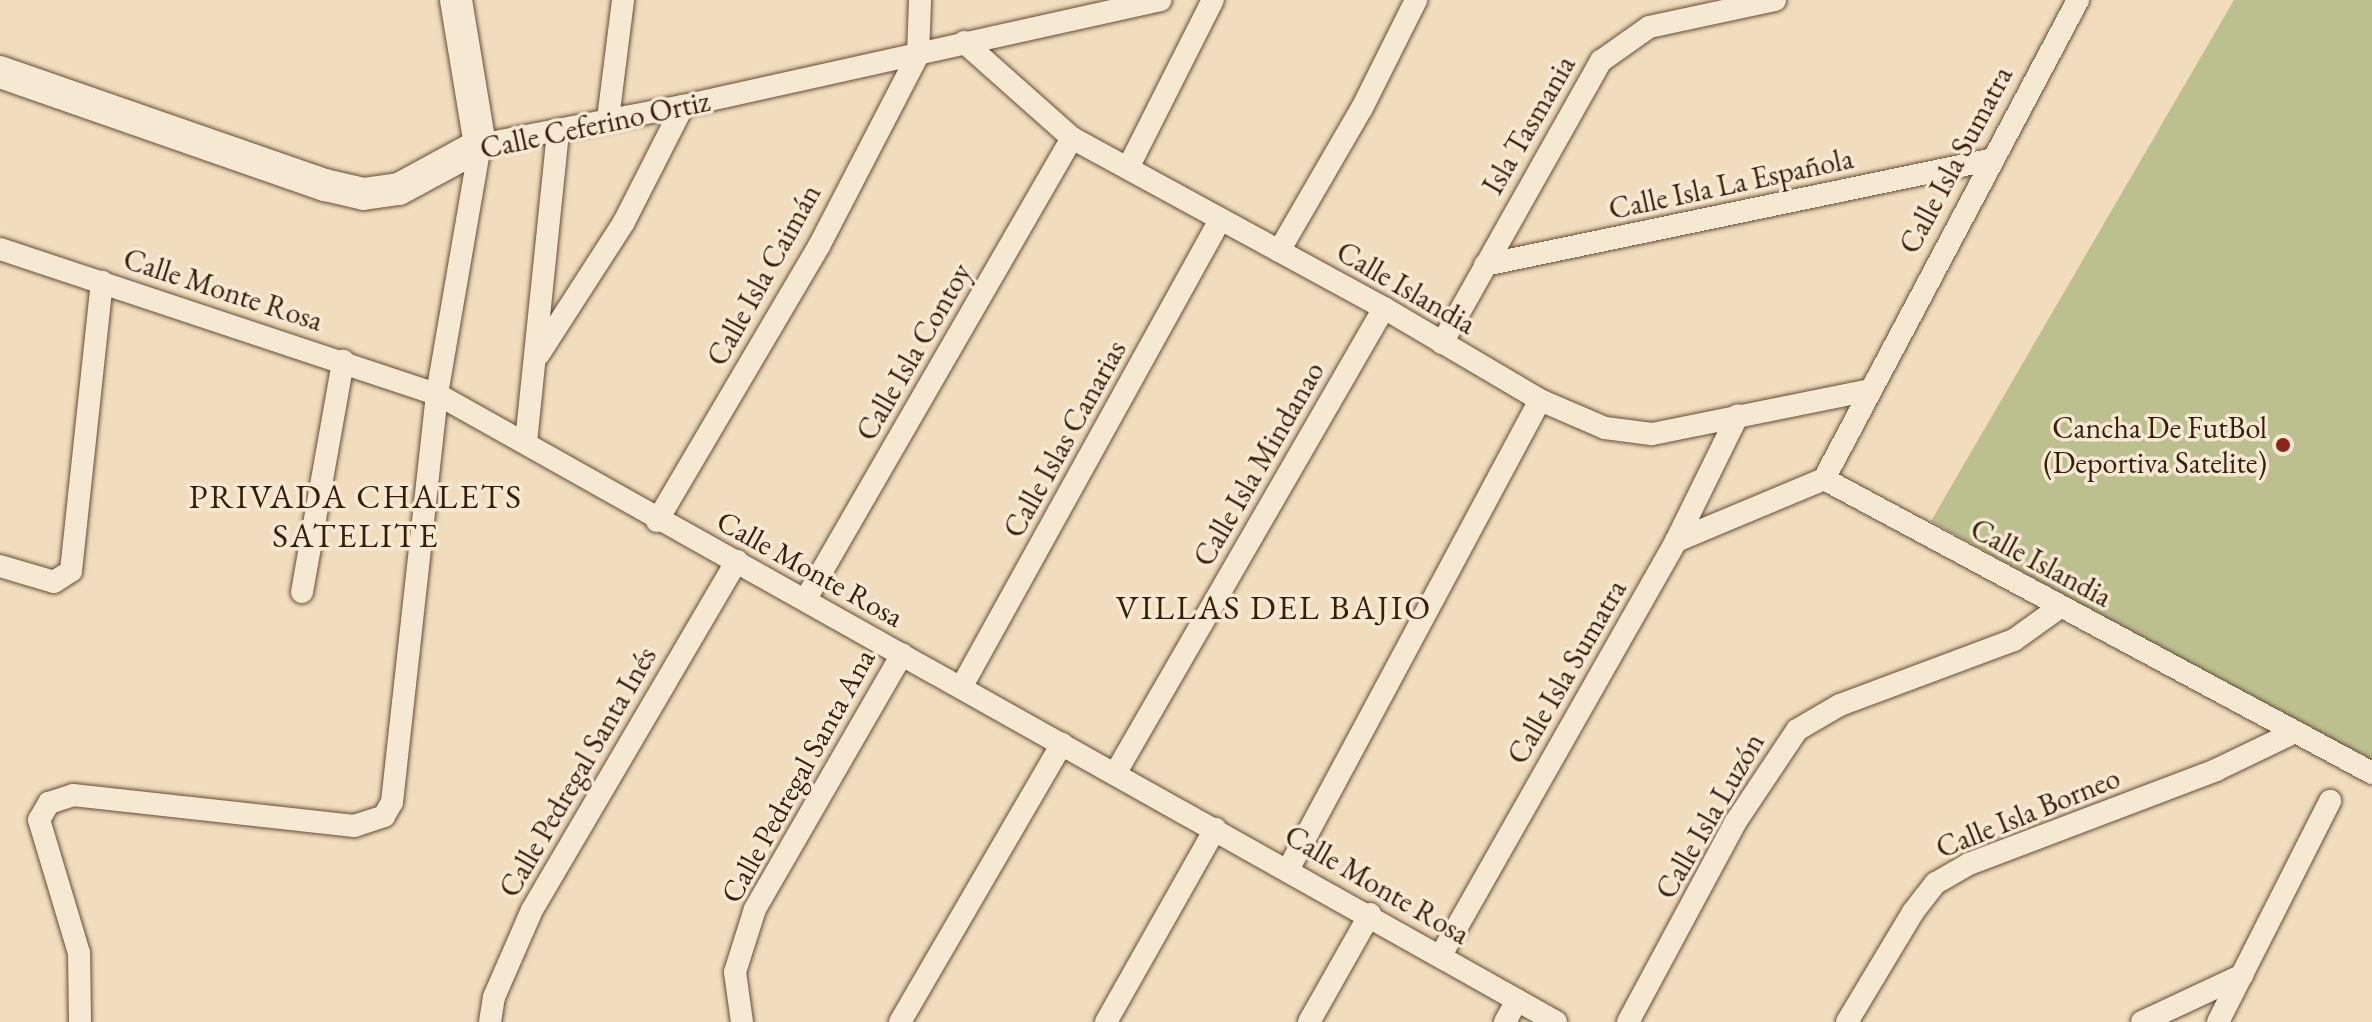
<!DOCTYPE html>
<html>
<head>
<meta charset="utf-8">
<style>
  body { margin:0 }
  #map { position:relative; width:2372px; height:1022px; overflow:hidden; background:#f1ddbd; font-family:"EB Garamond",serif }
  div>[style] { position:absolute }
  .green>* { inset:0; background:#bcc08f }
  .roads { filter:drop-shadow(0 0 2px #664d36) drop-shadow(0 0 2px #664d36) }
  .street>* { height:22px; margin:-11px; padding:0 11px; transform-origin:11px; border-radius:11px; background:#f6e9d4 }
  .secondary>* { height:32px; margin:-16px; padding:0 16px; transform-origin:16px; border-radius:16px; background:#f6e9d4 }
  .dots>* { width:22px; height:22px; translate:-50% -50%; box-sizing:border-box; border:4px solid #f6e9d4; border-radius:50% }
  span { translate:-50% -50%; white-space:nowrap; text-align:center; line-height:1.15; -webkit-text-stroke:7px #f6e9d4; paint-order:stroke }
  .street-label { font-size:30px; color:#381d09 }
  .poi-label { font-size:30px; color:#381d09 }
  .right { translate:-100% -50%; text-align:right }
  .quarter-label { font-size:34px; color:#381d09; letter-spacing:2px }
</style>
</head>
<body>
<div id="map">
  <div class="green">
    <div style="clip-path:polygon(2234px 0,2372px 0,2372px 766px,1931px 521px)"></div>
  </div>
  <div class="roads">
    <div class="street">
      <div style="left:964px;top:42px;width:144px;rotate:41.6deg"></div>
      <div style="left:1072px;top:138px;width:355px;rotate:28.6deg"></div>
      <div style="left:1384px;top:308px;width:181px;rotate:30.5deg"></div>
      <div style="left:1540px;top:400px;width:71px;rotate:23.3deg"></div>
      <div style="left:1605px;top:428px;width:47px;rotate:7.3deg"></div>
      <div style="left:1652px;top:434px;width:218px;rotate:-11.4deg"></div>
      <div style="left:608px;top:119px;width:120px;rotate:-82.8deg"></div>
      <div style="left:1128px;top:168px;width:188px;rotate:-63.2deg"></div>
      <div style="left:0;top:249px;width:460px;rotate:18.4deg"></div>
      <div style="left:437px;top:394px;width:1283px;rotate:29.3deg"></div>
      <div style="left:1279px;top:251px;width:165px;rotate:-59.9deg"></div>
      <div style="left:1362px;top:108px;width:121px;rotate:-63.4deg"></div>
      <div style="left:1485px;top:265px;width:515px;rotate:-11.77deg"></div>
      <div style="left:1442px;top:343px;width:324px;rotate:-60.6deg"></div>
      <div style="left:1601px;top:61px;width:59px;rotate:-35.3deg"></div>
      <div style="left:1649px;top:27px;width:129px;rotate:-12.1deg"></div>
      <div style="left:539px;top:354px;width:157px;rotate:-57.2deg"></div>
      <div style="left:624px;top:222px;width:130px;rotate:-63deg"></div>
      <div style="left:526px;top:442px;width:314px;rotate:-84.1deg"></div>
      <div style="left:1824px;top:479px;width:622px;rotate:28.21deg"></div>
      <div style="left:1824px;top:479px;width:542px;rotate:-62.06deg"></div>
      <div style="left:657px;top:521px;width:319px;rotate:-59.5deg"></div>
      <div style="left:819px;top:246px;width:215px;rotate:-62.6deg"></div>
      <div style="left:918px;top:55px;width:55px;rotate:-87.9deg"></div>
      <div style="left:1676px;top:541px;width:160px;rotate:-22.7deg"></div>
      <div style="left:0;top:566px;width:56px;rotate:16.5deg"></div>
      <div style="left:54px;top:582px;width:20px;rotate:-33deg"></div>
      <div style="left:71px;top:571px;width:291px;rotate:-83.9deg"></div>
      <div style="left:302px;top:592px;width:235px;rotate:-79.9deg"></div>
      <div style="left:807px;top:597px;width:530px;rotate:-60deg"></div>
      <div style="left:962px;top:686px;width:533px;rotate:-61.03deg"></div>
      <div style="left:1115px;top:774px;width:538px;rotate:-60deg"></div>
      <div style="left:1289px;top:868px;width:531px;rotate:-61.79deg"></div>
      <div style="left:1441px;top:955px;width:476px;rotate:-60.4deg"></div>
      <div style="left:1676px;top:541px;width:140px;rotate:-63.8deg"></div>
      <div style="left:80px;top:1022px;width:69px;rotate:-90.8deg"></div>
      <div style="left:79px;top:953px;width:139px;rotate:-106.7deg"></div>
      <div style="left:39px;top:820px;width:20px;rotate:-60deg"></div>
      <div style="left:49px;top:803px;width:25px;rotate:-18deg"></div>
      <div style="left:73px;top:795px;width:283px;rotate:6.3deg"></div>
      <div style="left:354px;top:826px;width:32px;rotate:-18deg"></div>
      <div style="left:384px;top:816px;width:16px;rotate:-60deg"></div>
      <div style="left:392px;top:802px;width:410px;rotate:-83.7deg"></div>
      <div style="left:437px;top:394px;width:253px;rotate:-80.2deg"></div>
      <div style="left:480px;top:145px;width:207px;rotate:-10.9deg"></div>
      <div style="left:683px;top:106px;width:489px;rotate:-12.5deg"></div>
      <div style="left:490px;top:1022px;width:25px;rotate:-81deg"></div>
      <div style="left:494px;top:997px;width:95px;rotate:-66.4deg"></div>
      <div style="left:532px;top:910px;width:405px;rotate:-59.6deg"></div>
      <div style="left:742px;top:1022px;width:50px;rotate:-98deg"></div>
      <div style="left:735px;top:972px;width:66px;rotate:-72.4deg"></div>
      <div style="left:755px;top:909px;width:294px;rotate:-60deg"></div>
      <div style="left:900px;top:1022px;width:322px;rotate:-59.8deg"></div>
      <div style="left:1106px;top:1022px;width:222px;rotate:-60.5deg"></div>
      <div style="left:1309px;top:1022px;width:124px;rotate:-60.5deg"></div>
      <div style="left:1505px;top:1022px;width:25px;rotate:-61deg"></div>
      <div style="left:1628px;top:1022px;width:226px;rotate:-61.7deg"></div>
      <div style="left:1735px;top:823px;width:112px;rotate:-56.3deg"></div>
      <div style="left:1797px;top:730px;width:50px;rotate:-30.2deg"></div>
      <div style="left:1840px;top:705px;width:186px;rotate:-20.5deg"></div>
      <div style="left:2014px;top:640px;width:57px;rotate:-35.7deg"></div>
      <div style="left:1847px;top:1022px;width:128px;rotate:-59deg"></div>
      <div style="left:1913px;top:912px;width:37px;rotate:-52deg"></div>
      <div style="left:1936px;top:883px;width:38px;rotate:-30deg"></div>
      <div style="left:1969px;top:864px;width:264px;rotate:-20.8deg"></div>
      <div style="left:2216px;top:770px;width:88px;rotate:-25.7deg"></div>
      <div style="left:2142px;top:1022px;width:111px;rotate:-25deg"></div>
      <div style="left:2218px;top:1022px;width:248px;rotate:-63.1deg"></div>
    </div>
    <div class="secondary">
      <div style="left:0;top:72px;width:344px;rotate:19.2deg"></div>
      <div style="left:325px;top:185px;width:39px;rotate:13deg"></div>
      <div style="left:363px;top:194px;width:36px;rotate:-8deg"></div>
      <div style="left:399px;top:189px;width:92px;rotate:-28.5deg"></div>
      <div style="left:480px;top:145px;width:147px;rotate:-99.4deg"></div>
    </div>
  </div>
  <div class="dots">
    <div style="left:2283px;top:445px;background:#8f2418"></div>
  </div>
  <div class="street-label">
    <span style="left:595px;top:125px;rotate:-12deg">Calle Ceferino Ortiz</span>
    <span style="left:1529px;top:125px;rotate:-60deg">Isla Tasmania</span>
    <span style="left:1956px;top:160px;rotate:-62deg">Calle Isla Sumatra</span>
    <span style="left:1731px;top:184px;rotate:-12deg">Calle Isla La Española</span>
    <span style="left:764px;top:275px;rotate:-61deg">Calle Isla Caimán</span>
    <span style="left:1406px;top:288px;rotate:30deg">Calle Islandia</span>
    <span style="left:223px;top:290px;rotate:18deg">Calle Monte Rosa</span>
    <span style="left:914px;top:352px;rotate:-60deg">Calle Isla Contoy</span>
    <span style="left:1065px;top:439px;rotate:-61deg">Calle Islas Canarias</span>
    <span style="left:1259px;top:464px;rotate:-60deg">Calle Isla Mindanao</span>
    <span style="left:2041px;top:563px;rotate:28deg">Calle Islandia</span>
    <span style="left:810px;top:569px;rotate:29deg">Calle Monte Rosa</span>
    <span style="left:1567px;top:672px;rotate:-60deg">Calle Isla Sumatra</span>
    <span style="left:578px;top:772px;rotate:-60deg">Calle Pedregal Santa Inés</span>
    <span style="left:798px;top:776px;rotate:-61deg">Calle Pedregal Santa Ana</span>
    <span style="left:2028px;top:813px;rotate:-22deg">Calle Isla Borneo</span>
    <span style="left:1710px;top:816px;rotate:-60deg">Calle Isla Luzón</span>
    <span style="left:1377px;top:885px;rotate:30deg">Calle Monte Rosa</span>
  </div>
  <div class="poi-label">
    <span class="right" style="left:2267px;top:445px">Cancha De FutBol<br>(Deportiva Satelite)</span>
  </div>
  <div class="quarter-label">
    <span style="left:356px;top:516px">PRIVADA CHALETS<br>SATELITE</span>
    <span style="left:1274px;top:608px">VILLAS DEL BAJIO</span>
  </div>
</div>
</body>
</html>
